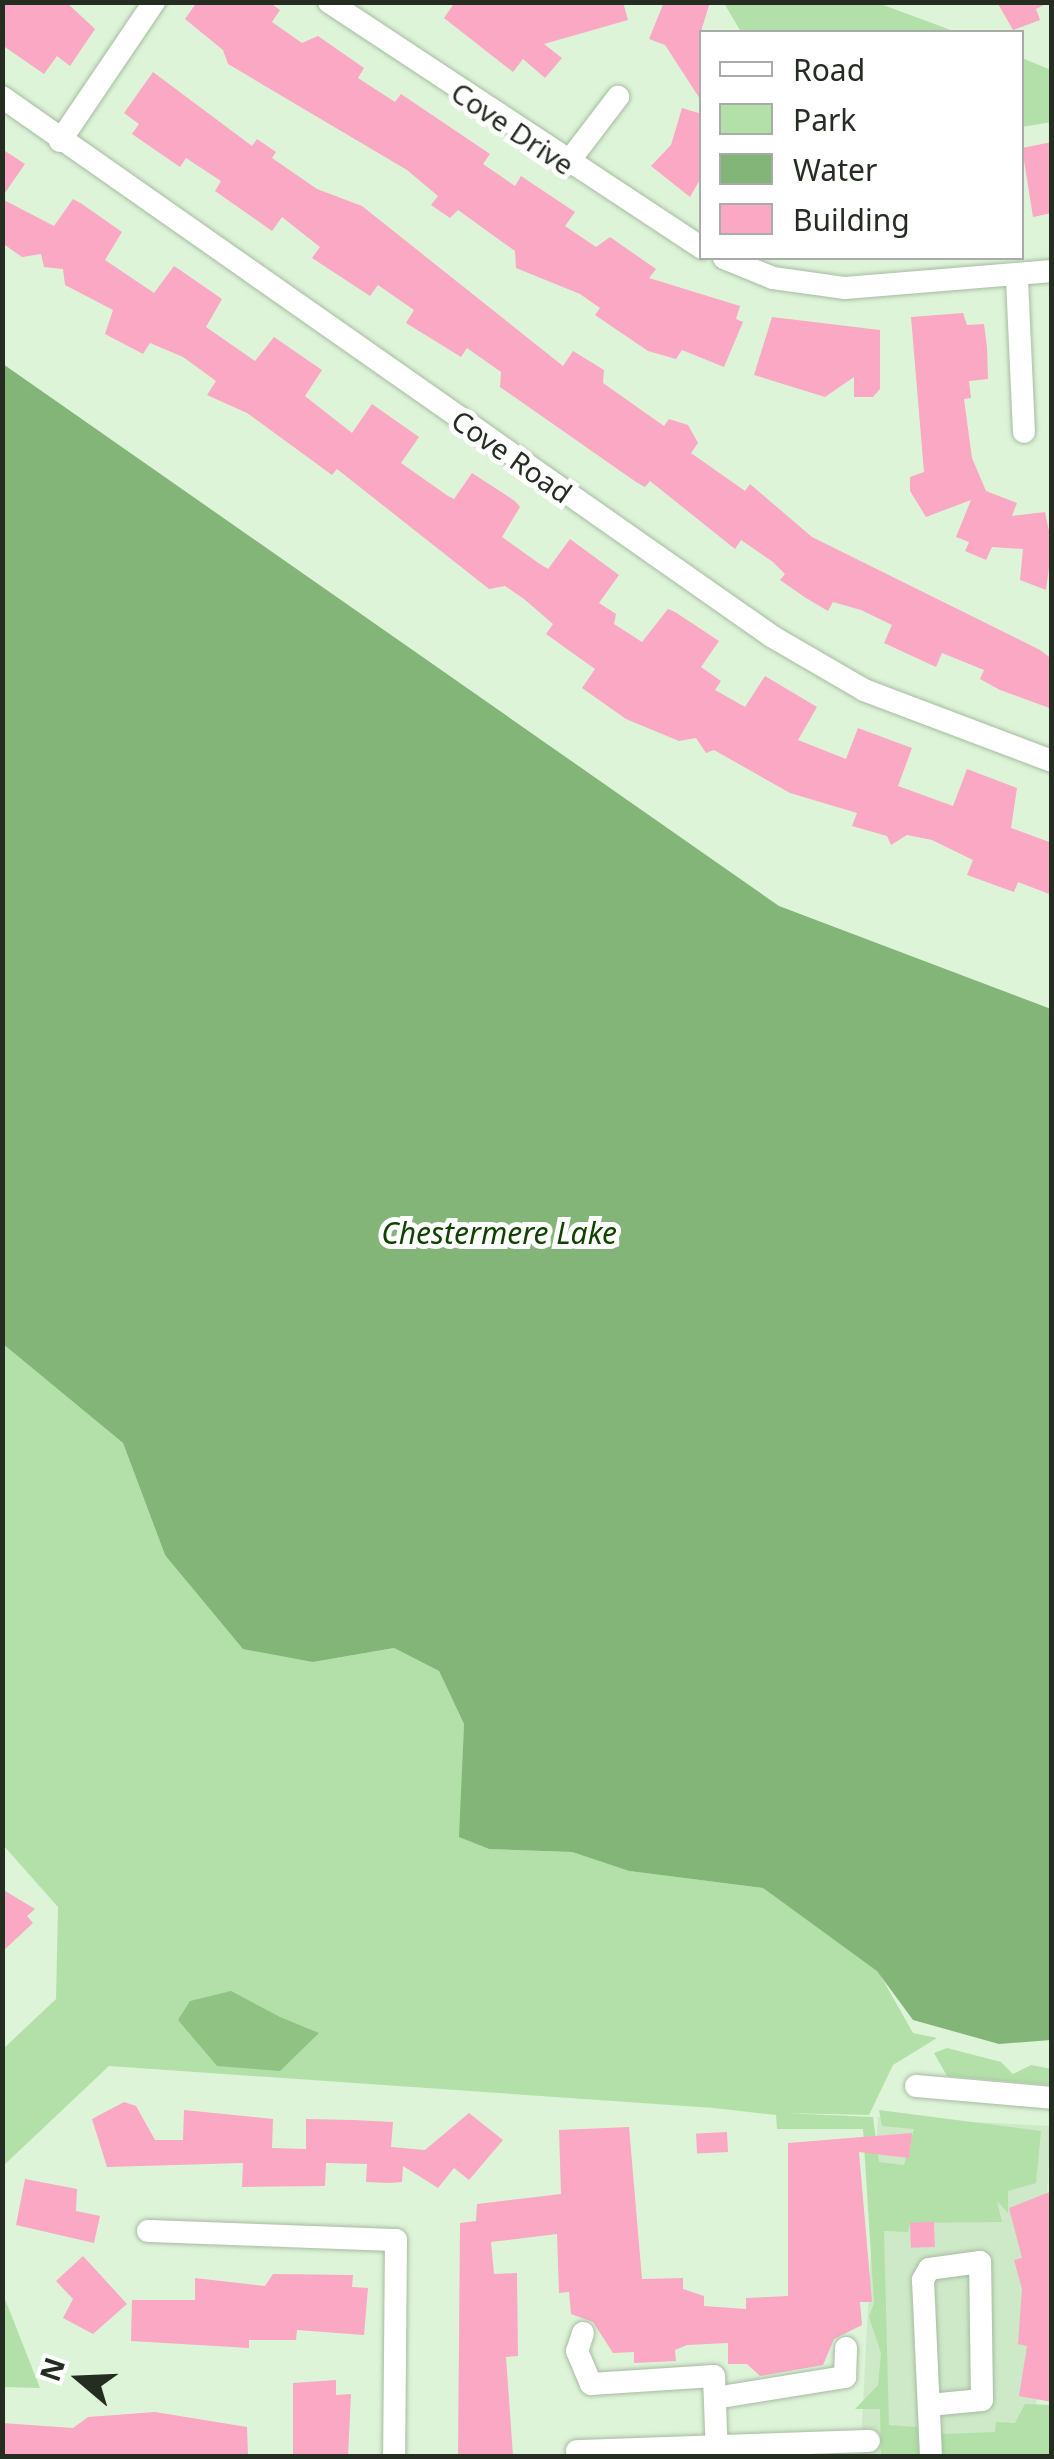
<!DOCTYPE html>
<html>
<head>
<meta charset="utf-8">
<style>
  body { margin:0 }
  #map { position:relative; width:1054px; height:2459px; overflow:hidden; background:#def4d9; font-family:"Noto Sans",sans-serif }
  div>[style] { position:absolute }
  .built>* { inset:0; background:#cee9c8; transform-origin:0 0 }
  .green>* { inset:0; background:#b3e0a8 }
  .forest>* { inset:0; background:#8fc283 }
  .water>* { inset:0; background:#83b578 }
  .building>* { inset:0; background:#faa8c3; transform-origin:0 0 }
  .roads { filter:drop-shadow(0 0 2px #a6bba1) drop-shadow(0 0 2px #a6bba1) }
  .minor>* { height:22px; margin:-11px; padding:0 11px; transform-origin:11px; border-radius:11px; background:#fff }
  span { translate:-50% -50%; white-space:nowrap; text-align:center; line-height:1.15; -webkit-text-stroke:10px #fff; paint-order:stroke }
  .street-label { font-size:28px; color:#252d23 }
  .water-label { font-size:30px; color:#104200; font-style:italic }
  .frame { position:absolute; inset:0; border:5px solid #252d23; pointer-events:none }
  .legend { position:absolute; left:699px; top:30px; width:325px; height:230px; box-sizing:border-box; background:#fff; border:2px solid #a8aba7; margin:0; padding:12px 18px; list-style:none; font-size:30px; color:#252d23 }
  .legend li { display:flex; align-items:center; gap:20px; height:50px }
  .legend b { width:50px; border:2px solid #a8aba7 }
  .north { position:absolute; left:30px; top:2329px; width:100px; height:100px; -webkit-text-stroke:8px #fff; paint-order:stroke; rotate:289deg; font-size:28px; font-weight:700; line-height:40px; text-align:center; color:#252d23 }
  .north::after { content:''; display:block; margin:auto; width:35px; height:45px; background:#252d23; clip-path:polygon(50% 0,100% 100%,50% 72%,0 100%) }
</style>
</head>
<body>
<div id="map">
  <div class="built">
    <div style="left:878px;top:2117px;width:173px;height:339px;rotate:3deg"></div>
  </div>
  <div class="green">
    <div style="clip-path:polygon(724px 3px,878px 3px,956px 32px,741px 32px)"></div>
    <div style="clip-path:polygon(1022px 58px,1051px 70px,1051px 122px,1022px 127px)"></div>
    <div style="clip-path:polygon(3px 1344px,123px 1443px,165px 1555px,313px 1662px,394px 1648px,439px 1671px,464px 1724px,460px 1837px,489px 1849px,572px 1852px,629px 1871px,763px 1888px,878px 1971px,913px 2033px,937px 2038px,893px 2065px,869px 2115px,784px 2113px,873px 2117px,879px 2162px,904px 2165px,914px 2129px,882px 2126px,879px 2110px,1041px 2131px,1036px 2183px,1008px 2191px,1008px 2213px,997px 2201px,1002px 2222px,910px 2223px,908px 2232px,884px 2231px,889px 2425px,917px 2427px,919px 2456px,881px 2456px,880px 2409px,855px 2409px,878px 2385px,881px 2353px,869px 2317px,874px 2303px,863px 2129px,777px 2129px,776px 2115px,714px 2108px,109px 2066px,3px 2166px,3px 2049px,56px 1999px,58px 1907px,3px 1845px)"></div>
    <div style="clip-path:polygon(947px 2048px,1001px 2062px,1013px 2074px,1031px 2065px,1051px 2069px,1051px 2085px,947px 2076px,934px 2053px)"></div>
    <div style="clip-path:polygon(3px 2294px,40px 2388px,3px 2387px)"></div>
    <div style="clip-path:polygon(1025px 2404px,1051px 2405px,1051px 2456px,938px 2456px,935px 2423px,943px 2434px,995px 2432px,996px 2422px,1015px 2423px)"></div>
  </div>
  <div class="forest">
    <div style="clip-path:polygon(231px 1991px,280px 2017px,319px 2033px,280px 2071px,217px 2066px,178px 2020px,190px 2001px)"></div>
  </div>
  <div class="water">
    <div style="clip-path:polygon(3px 364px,779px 906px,1051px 1009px,1051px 2040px,999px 2044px,913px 2020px,877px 1971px,763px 1888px,629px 1871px,572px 1852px,489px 1849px,459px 1837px,464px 1724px,439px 1671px,394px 1648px,313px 1662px,243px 1649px,165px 1555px,123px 1443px,3px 1344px)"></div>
  </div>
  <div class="building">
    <div style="clip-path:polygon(2px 2px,66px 2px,95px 29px,70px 66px,57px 56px,44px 74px,2px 45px)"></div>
    <div style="clip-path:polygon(197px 2px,269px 2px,280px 10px,272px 22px,302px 43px,318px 36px,364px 68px,358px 78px,395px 102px,401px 94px,490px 154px,483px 164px,515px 186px,521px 176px,575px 212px,565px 226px,596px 247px,610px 237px,656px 269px,649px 278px,740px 306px,736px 319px,743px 322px,724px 367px,682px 350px,676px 359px,648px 351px,595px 315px,600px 308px,580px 294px,516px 268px,515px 251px,458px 210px,450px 218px,431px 205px,438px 196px,407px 170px,228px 64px,223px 50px,185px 19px)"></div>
    <div style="clip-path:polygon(455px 2px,623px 2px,628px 20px,544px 44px,562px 58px,545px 78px,523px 59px,513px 72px,444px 18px)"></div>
    <div style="clip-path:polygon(664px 2px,710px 2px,702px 28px,702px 102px,665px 45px,649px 39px)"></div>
    <div style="clip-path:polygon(997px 2px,1050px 2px,1036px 9px,1040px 20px,1013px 30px)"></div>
    <div style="clip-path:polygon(153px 72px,252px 146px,257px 139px,276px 152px,272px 158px,317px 189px,362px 206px,563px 366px,573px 351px,604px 370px,603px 383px,664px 426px,669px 419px,688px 425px,698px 443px,691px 453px,745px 491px,750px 484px,812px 537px,1040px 650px,1052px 659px,1052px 709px,1000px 690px,980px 679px,984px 670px,942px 653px,936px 667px,884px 643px,892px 625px,861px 610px,833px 602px,828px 611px,806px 598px,780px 580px,785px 574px,773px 562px,741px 540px,735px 549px,650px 481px,645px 487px,636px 482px,500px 387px,501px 372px,467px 348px,461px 357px,406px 323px,414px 310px,378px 285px,370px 296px,312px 258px,320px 247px,282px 217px,272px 231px,215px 191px,221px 181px,186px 158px,180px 167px,132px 134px,139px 124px,124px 113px)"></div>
    <div style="clip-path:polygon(682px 108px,702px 114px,702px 176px,690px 197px,651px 166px,671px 145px)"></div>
    <div style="clip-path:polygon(1052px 142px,1052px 213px,1033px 217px,1022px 148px)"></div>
    <div style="clip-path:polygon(2px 149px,25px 164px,2px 197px)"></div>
    <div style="clip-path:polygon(2px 199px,54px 226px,73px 199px,82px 204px,122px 232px,105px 260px,154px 293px,174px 266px,180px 270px,222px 299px,206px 327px,255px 361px,274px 337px,322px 370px,305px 396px,352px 433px,372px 404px,419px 437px,401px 463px,448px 496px,454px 499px,472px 473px,515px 501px,520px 507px,502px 537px,537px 562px,548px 569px,570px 539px,619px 575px,599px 603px,616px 614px,614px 624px,642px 642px,668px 609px,675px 612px,719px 641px,701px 667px,721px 681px,715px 690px,745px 707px,765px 676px,817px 707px,798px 740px,846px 759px,858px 728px,912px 748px,898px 786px,953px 806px,967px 769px,1017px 788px,1011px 828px,1052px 843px,1052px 895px,1018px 882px,1014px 892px,967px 875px,973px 860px,932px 840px,907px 835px,891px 845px,887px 836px,852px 826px,857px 813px,790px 793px,714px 750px,706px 753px,696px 738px,679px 741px,626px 719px,582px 688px,595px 669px,546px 634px,553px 624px,524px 599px,505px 586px,489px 589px,337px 469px,332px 475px,247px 413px,207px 395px,216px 381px,183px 357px,150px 343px,143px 354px,105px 334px,113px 310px,65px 285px,63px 269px,44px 267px,41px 254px,22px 257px,2px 243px)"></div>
    <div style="clip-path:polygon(963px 313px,967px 325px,984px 324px,987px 347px,988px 379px,969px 381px,971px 398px,964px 399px,972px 458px,986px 491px,1017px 503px,1012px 516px,1045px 512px,1052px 545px,1046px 590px,1020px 580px,1023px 549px,992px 547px,986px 560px,965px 551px,969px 542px,956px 537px,971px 500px,926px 517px,910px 491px,910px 477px,924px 472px,911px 317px)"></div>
    <div style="clip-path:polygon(772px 317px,880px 330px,880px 389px,873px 397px,854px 397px,854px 377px,825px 397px,754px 375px)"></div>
    <div style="clip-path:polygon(2px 1889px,35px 1909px,27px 1916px,33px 1923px,2px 1952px)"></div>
    <div style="clip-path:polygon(124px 2102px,136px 2106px,155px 2140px,183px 2140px,184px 2110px,273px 2119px,272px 2148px,306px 2149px,306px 2119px,353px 2120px,393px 2122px,391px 2147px,425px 2150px,469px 2113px,503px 2140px,469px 2180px,454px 2168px,438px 2188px,403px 2166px,402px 2182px,390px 2183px,366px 2182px,367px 2164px,326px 2163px,325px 2186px,242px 2187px,243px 2163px,107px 2167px,92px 2119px)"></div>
    <div style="clip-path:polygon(629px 2127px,642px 2279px,683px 2278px,683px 2289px,704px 2296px,704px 2306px,746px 2309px,746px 2298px,788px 2296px,788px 2143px,912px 2133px,909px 2158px,859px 2152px,872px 2302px,860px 2302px,862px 2325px,834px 2339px,823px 2365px,760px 2376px,747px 2364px,728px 2364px,728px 2343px,687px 2345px,675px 2350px,676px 2361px,634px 2363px,634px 2352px,613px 2353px,593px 2322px,571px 2314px,569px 2292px,559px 2293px,557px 2234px,491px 2242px,494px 2274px,517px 2273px,518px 2356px,506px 2357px,513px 2456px,458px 2456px,460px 2223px,476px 2221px,477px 2204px,561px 2194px,559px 2130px)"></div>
    <div style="left:727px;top:2132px;width:20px;height:31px;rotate:87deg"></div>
    <div style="clip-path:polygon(25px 2179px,77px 2189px,76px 2211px,100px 2216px,94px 2243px,16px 2225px)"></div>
    <div style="clip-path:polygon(1052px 2191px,1052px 2402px,1019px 2396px,1027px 2346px,1018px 2344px,1022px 2289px,1014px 2260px,1022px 2258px,1009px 2208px)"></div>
    <div style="left:934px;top:2222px;width:25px;height:24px;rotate:88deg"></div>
    <div style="clip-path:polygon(83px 2256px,127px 2304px,93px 2334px,63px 2318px,73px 2299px,56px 2281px)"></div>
    <div style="clip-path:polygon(273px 2274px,353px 2275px,352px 2287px,368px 2288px,364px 2335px,297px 2330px,296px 2340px,249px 2340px,249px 2348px,131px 2341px,132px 2300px,195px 2300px,195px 2278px,265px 2286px)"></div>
    <div style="clip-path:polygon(336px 2380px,336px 2395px,351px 2394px,348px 2456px,293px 2456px,293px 2383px)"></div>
    <div style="clip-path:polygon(155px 2412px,247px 2427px,248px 2456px,2px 2456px,2px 2423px,73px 2428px,88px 2417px)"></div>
  </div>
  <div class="roads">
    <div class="minor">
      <div style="left:329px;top:2px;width:447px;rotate:33.4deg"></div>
      <div style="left:2px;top:97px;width:941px;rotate:35.01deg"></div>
      <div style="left:773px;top:637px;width:105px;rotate:30.2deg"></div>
      <div style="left:864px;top:690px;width:201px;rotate:20.7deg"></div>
      <div style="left:60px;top:141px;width:168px;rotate:-55.9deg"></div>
      <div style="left:566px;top:165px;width:86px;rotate:-52.6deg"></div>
      <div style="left:724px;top:258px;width:53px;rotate:22.2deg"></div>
      <div style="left:773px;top:278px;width:73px;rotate:7.9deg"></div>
      <div style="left:845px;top:288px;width:208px;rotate:-4.7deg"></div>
      <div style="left:1017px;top:279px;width:153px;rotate:87.4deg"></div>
      <div style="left:916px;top:2086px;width:137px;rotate:5deg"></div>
      <div style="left:148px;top:2231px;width:248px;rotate:2.1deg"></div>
      <div style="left:396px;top:2240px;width:216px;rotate:90.5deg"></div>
      <div style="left:583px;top:2333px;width:19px;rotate:108deg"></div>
      <div style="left:577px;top:2351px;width:36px;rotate:67deg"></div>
      <div style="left:591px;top:2384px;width:123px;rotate:-3.7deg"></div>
      <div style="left:714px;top:2376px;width:80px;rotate:87.9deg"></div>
      <div style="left:715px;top:2398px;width:132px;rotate:-9.2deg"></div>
      <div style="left:845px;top:2377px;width:29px;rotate:-88deg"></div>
      <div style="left:929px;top:2405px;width:53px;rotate:-5.4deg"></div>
      <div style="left:982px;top:2400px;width:138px;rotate:-90.8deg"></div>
      <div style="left:980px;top:2262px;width:51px;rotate:172.2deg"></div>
      <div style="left:929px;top:2269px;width:13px;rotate:119deg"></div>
      <div style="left:923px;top:2280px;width:176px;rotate:87.4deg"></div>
      <div style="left:577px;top:2451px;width:292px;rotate:-2deg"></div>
    </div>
  </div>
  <div class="street-label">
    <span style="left:513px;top:128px;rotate:34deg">Cove Drive</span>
    <span style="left:512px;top:456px;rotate:35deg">Cove Road</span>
  </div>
  <div class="water-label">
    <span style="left:499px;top:1233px">Chestermere Lake</span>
  </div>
  <div class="frame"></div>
  <ul class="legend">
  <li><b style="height:12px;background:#fff"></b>Road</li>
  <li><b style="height:28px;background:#b3e0a8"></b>Park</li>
  <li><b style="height:28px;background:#83b578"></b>Water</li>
  <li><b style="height:28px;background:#faa8c3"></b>Building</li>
  </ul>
  <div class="north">N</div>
</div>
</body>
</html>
